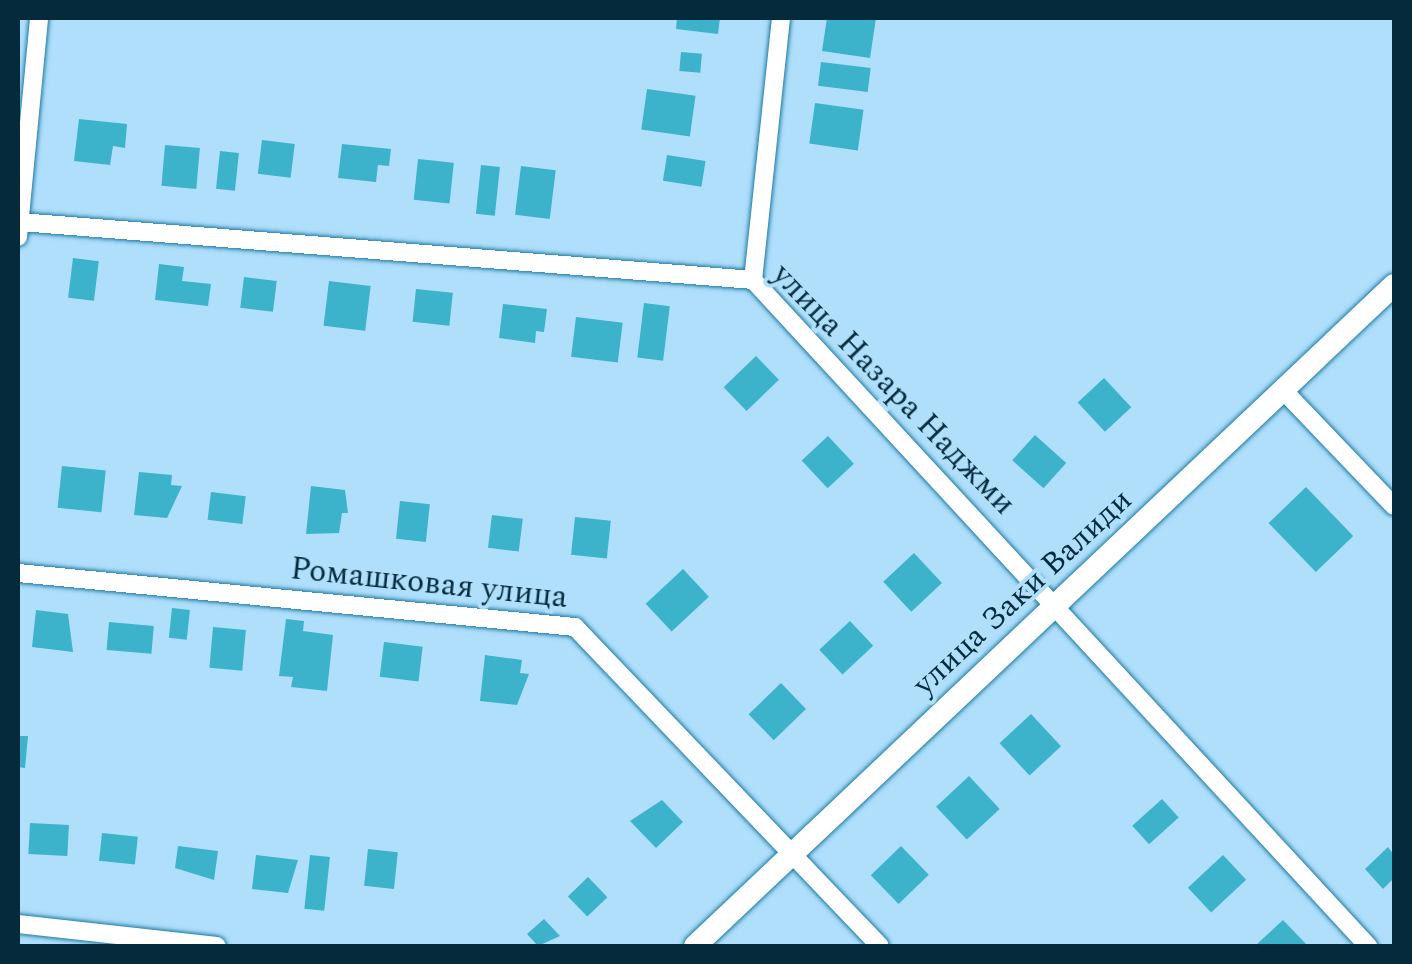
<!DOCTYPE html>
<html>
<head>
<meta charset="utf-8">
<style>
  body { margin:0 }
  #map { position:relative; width:1412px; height:964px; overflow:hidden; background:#afdffb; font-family:Spectral,serif }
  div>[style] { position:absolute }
  .building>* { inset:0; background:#3cb3cb; transform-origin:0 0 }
  .roads { filter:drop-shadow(0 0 2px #1d7aa5) drop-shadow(0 0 2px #1d7aa5) }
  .minor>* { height:18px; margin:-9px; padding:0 9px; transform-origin:9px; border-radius:9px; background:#fff }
  .tertiary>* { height:22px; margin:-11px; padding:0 11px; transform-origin:11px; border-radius:11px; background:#fff }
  span { translate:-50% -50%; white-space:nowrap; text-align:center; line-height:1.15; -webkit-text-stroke:8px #afdffb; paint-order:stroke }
  .street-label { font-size:32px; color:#042a3c }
  .frame { position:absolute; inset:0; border:20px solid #042a3c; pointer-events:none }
</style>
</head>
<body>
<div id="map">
  <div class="building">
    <div style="clip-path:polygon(677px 18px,720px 18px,718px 34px,676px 29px)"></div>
    <div style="clip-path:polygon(827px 18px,876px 18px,870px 58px,822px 51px)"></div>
    <div style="left:681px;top:52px;width:21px;height:19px;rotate:5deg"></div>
    <div style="left:821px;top:62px;width:50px;height:24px;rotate:7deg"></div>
    <div style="left:647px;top:89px;width:49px;height:41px;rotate:8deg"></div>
    <div style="left:815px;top:103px;width:49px;height:41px;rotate:8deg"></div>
    <div style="clip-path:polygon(79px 119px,127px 124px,125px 148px,113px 146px,110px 165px,74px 161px)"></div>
    <div style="left:262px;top:140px;width:33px;height:34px;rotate:7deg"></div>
    <div style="clip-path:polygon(342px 144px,391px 149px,389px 166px,378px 165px,376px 182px,338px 178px)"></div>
    <div style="left:165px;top:145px;width:35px;height:41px;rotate:5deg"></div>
    <div style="left:220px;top:151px;width:19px;height:38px;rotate:6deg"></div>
    <div style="left:667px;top:155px;width:39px;height:26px;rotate:9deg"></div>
    <div style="left:418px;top:159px;width:36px;height:41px;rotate:6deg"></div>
    <div style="left:481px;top:165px;width:19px;height:49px;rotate:6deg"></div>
    <div style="left:521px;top:166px;width:35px;height:49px;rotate:7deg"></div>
    <div style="left:73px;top:258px;width:26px;height:40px;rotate:7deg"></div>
    <div style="clip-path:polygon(159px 264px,184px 267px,182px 281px,211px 284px,208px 306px,155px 300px)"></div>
    <div style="left:244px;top:277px;width:33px;height:31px;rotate:7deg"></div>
    <div style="left:329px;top:281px;width:42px;height:45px;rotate:7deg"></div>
    <div style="left:416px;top:289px;width:37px;height:33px;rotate:6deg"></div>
    <div style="left:644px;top:303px;width:26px;height:55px;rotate:7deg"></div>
    <div style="clip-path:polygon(503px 304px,547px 309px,544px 332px,536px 331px,535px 343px,499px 338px)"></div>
    <div style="left:576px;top:317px;width:47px;height:40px;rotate:7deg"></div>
    <div style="left:756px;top:356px;width:33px;height:45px;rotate:46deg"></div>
    <div style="left:1104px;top:378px;width:40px;height:36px;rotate:47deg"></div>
    <div style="left:1035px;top:435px;width:42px;height:34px;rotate:42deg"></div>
    <div style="left:828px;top:436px;width:38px;height:36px;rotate:47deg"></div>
    <div style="left:62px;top:466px;width:44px;height:42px;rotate:6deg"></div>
    <div style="clip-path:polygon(139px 472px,172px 475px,171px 485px,182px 486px,167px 518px,134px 515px)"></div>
    <div style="clip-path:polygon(311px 486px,345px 490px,348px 513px,342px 513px,339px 533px,306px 534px)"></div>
    <div style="left:1306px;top:487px;width:68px;height:52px;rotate:46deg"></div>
    <div style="left:211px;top:492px;width:35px;height:28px;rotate:7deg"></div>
    <div style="left:400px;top:501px;width:30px;height:38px;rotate:6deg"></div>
    <div style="left:492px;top:515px;width:31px;height:33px;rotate:7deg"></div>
    <div style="left:575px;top:517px;width:36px;height:38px;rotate:6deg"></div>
    <div style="left:914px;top:553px;width:41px;height:42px;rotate:47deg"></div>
    <div style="left:683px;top:569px;width:38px;height:51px;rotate:47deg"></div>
    <div style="left:172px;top:608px;width:18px;height:30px;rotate:6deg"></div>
    <div style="clip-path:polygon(36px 610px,68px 614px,73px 652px,32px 647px)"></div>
    <div style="clip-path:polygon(286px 619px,304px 621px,303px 631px,333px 635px,327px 691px,291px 687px,293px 677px,279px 676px)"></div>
    <div style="left:850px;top:621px;width:34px;height:42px;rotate:47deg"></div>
    <div style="left:109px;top:622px;width:45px;height:28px;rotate:5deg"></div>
    <div style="left:213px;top:627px;width:33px;height:41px;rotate:5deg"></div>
    <div style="left:384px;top:642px;width:39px;height:35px;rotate:7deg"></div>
    <div style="clip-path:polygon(485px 655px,522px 660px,520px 673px,529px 674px,517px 705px,480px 701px)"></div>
    <div style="left:781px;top:683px;width:36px;height:45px;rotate:46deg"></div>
    <div style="left:1031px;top:714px;width:44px;height:43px;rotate:47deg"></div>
    <div style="clip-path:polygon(18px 736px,28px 736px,25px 768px,18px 767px)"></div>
    <div style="left:969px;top:776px;width:45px;height:45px;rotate:47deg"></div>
    <div style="left:1162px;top:799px;width:25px;height:40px;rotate:48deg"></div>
    <div style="clip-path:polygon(662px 800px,683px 822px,656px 848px,630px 821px)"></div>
    <div style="left:30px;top:823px;width:39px;height:31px;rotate:3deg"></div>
    <div style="left:102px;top:833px;width:36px;height:28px;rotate:6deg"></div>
    <div style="clip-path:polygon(178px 846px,218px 851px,214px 880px,175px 868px)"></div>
    <div style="left:901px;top:846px;width:40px;height:42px;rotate:46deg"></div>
    <div style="clip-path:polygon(1388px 847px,1394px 855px,1394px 878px,1383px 889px,1365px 869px)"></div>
    <div style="left:368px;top:849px;width:30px;height:37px;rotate:6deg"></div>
    <div style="clip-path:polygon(256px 855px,298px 860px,288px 893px,252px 889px)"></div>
    <div style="left:310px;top:855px;width:20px;height:54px;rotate:6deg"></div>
    <div style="left:1223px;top:855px;width:34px;height:48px;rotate:47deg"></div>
    <div style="left:588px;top:877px;width:28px;height:28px;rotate:46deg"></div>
    <div style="clip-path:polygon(544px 919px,560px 936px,538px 946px,527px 934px)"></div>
    <div style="clip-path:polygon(1283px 920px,1308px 946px,1255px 946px)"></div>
  </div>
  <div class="roads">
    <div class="minor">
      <div style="left:20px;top:222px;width:735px;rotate:4.52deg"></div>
      <div style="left:753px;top:280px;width:907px;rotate:47.28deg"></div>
      <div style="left:18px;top:237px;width:220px;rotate:-84.5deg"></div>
      <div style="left:753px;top:280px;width:263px;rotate:-83.9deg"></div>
      <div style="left:1282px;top:389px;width:162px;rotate:46.3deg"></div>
      <div style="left:18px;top:573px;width:560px;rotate:5.54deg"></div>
      <div style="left:575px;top:627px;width:441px;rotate:46.3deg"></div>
      <div style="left:18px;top:924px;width:200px;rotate:6.3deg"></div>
    </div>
    <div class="tertiary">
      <div style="left:695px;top:946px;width:962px;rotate:-43.4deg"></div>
    </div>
  </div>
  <div class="street-label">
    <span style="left:893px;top:390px;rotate:46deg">улица Назара Наджми</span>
    <span style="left:429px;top:584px;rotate:6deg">Ромашковая улица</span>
    <span style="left:1023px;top:593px;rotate:-43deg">улица Заки Валиди</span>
  </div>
  <div class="frame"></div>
</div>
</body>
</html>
